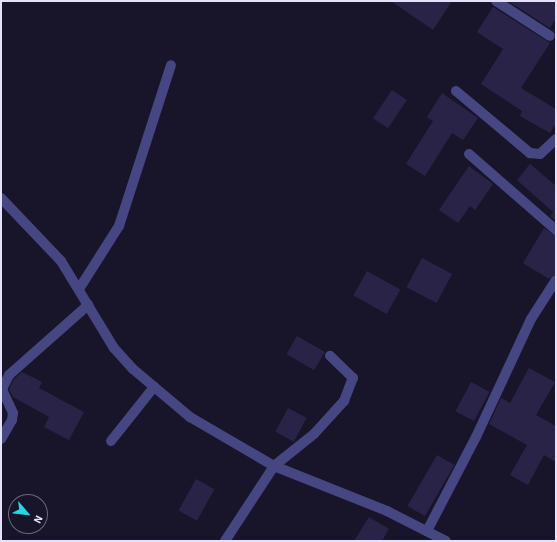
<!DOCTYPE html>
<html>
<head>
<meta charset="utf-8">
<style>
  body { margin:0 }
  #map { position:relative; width:557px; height:542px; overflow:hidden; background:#18152a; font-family:"Source Sans 3",sans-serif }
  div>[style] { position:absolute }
  .building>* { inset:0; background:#292348; transform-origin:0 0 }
  .minor>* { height:10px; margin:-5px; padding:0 5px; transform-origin:5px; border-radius:5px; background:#464682 }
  span { translate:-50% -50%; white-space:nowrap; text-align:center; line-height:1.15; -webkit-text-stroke:3px #18152a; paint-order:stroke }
  .frame { position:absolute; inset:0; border:2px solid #e4e2fb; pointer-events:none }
  .north { position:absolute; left:8px; top:494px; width:40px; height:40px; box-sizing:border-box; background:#18152a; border:1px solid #6a677e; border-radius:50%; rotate:118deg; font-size:11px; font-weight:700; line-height:16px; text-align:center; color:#e4e2fb }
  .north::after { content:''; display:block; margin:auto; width:14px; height:18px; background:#27d6e2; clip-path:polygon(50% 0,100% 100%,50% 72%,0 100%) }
</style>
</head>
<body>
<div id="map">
  <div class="building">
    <div style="clip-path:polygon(391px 1px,452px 1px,433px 30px)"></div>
    <div style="clip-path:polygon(508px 1px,556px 1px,556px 19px,550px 28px)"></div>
    <div style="clip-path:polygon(493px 7px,550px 43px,521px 88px,556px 109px,556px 123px,550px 133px,520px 116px,522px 111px,481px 84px,503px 49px,477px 32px)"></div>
    <div style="left:392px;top:90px;width:18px;height:34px;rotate:34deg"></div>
    <div style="clip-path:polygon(442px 93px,478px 118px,463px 140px,452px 133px,425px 176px,406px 164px,433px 121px,427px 117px)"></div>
    <div style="clip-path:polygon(530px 164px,556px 186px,556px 221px,550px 216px,553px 212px,517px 180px)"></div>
    <div style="clip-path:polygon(469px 166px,493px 184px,475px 210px,470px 206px,458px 223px,439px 210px)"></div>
    <div style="clip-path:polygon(544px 228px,556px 236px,556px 274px,549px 279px,523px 263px)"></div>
    <div style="left:422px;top:258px;width:34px;height:33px;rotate:28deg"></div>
    <div style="left:367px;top:271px;width:38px;height:28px;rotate:29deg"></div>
    <div style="left:297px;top:336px;width:32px;height:21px;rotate:30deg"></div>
    <div style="clip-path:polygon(529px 368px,555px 382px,536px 415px,556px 426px,556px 462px,544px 455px,528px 485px,510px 475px,527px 445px,489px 424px,501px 398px,510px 403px)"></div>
    <div style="clip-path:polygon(22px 372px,42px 382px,39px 388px,84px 412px,69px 440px,44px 427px,49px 417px,13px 397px,9px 389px,14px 379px)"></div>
    <div style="left:471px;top:382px;width:21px;height:33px;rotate:28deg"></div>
    <div style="left:288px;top:408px;width:21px;height:27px;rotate:28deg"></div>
    <div style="left:437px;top:455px;width:20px;height:59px;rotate:30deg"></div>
    <div style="left:196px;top:479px;width:21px;height:36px;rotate:29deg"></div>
    <div style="clip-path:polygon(369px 517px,389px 529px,382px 541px,354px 541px)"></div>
  </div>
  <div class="minor">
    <div style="left:496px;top:1px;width:64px;rotate:32.9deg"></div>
    <div style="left:456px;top:91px;width:97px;rotate:40deg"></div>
    <div style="left:530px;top:153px;width:10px;rotate:6deg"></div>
    <div style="left:540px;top:154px;width:22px;rotate:-43deg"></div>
    <div style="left:469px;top:154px;width:116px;rotate:41.1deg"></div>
    <div style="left:1px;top:198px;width:87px;rotate:46.4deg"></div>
    <div style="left:61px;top:261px;width:102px;rotate:58.7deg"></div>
    <div style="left:114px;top:348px;width:28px;rotate:48deg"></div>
    <div style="left:133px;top:369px;width:75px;rotate:40.1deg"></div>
    <div style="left:190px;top:417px;width:97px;rotate:30.3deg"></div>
    <div style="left:274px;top:466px;width:122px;rotate:21.7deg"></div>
    <div style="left:387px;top:511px;width:66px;rotate:27deg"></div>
    <div style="left:79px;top:289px;width:75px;rotate:-57.6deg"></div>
    <div style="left:119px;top:226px;width:169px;rotate:-72.1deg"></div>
    <div style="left:1px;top:439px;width:22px;rotate:-60deg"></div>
    <div style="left:12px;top:420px;width:7px;rotate:-82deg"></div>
    <div style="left:13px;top:413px;width:26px;rotate:-115deg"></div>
    <div style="left:2px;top:389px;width:16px;rotate:-63deg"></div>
    <div style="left:9px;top:375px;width:106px;rotate:-41.5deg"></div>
    <div style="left:111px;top:441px;width:69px;rotate:-51.5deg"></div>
    <div style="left:427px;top:531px;width:106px;rotate:-62.5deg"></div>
    <div style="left:476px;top:437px;width:130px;rotate:-65deg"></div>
    <div style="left:531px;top:319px;width:46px;rotate:-57.3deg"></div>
    <div style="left:225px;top:541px;width:90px;rotate:-56.8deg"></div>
    <div style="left:274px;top:466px;width:51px;rotate:-38.7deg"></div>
    <div style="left:314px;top:434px;width:45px;rotate:-47.7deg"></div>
    <div style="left:344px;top:401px;width:25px;rotate:-69deg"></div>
    <div style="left:353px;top:378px;width:32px;rotate:-136deg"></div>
  </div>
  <div class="frame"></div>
  <div class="north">N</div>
</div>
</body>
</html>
